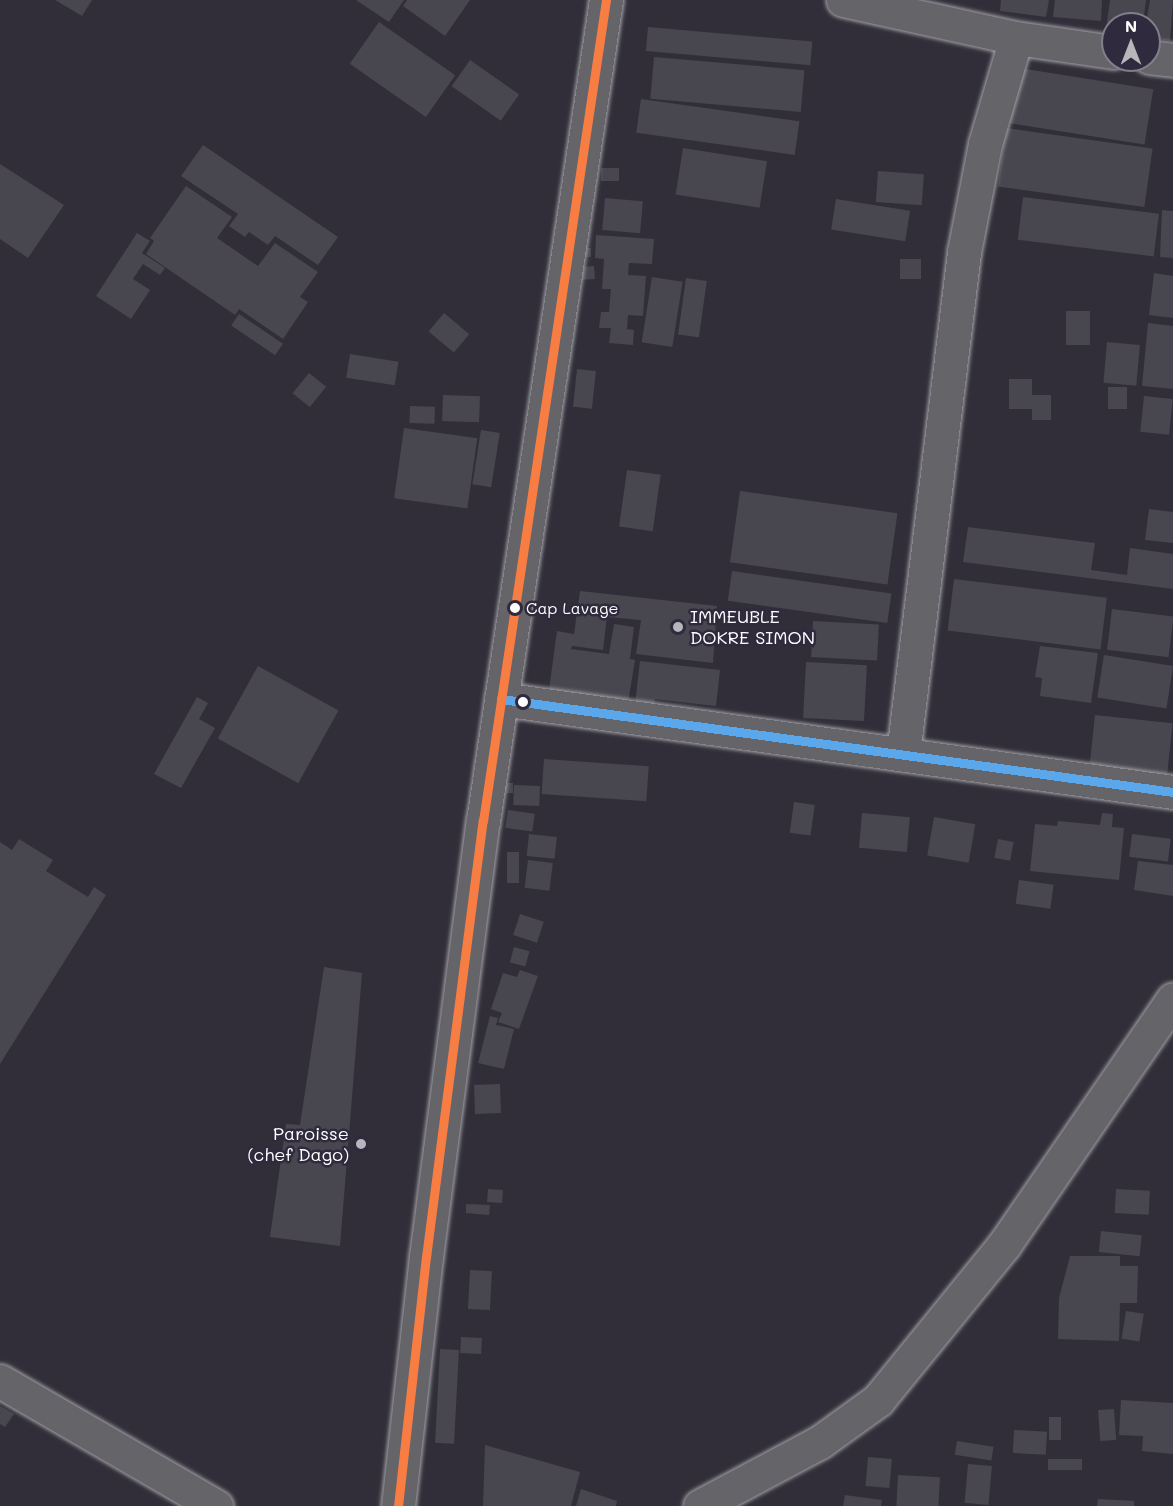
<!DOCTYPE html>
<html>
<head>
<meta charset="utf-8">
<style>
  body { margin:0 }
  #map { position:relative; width:1173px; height:1506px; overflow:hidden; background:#312e39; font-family:Mali,sans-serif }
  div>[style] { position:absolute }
  .building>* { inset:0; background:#48464e; transform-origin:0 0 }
  .roads { filter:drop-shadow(0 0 2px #a2a1a6) drop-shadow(0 0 2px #a2a1a6) }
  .minor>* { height:33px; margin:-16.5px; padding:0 16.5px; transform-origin:16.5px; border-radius:16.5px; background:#656469 }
  .bus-1>* { height:9px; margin:-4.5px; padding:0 4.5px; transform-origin:4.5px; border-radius:4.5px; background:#5aa8eb }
  .bus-2>* { height:9px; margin:-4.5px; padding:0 4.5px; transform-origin:4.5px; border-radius:4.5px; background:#f77d43 }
  .dots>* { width:16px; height:16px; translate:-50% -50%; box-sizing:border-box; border:3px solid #2f2a3d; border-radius:50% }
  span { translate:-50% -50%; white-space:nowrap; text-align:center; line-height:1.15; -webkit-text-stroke:5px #2f2a3d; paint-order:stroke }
  .bus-label { font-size:16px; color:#fff }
  .left { translate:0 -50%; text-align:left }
  .poi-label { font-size:18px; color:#fff }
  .right { translate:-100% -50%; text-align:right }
  .north { position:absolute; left:1101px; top:12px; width:60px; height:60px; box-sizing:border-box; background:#2f2a3d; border:2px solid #827f8b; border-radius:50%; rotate:0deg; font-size:16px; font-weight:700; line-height:24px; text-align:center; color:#fff }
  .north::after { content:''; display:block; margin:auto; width:21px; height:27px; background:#b7b6ba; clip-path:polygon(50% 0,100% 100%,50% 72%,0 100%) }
</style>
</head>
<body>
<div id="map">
  <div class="building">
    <div style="clip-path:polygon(55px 0,92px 0,82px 16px)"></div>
    <div style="clip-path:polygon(356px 0,404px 0,389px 22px)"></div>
    <div style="clip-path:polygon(407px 0,470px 0,445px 36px,403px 6px)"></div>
    <div style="clip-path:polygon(1001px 0,1049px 0,1046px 17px,1000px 11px)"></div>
    <div style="clip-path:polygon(1055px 0,1102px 0,1101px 21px,1053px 17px)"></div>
    <div style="clip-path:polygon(1110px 0,1146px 0,1143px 24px,1113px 24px,1113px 29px,1106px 28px)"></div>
    <div style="clip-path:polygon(1150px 0,1173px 0,1170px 41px,1149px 37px,1149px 24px,1146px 24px)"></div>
    <div style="left:379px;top:22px;width:93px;height:51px;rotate:35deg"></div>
    <div style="left:648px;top:27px;width:165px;height:24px;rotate:5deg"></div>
    <div style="left:654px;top:57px;width:151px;height:42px;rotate:5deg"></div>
    <div style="left:470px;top:60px;width:60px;height:32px;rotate:35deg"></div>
    <div style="left:1013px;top:67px;width:142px;height:56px;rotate:9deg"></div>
    <div style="left:641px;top:99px;width:160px;height:34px;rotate:8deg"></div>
    <div style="left:1006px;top:128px;width:148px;height:59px;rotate:8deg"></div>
    <div style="clip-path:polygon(203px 145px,338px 237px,318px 265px,275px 236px,268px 245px,249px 232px,245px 237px,229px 226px,238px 214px,181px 176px)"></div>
    <div style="left:683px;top:148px;width:85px;height:47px;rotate:9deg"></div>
    <div style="clip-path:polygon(0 164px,64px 205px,28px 258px,0 239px)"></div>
    <div style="left:601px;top:168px;width:18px;height:13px"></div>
    <div style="left:878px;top:171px;width:46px;height:31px;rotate:4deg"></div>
    <div style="clip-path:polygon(186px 186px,232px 217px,217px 238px,258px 266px,275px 243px,318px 272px,300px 297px,308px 302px,283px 339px,239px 309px,235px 315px,146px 254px,154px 241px,150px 238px)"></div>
    <div style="left:1023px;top:197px;width:137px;height:43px;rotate:7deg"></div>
    <div style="left:605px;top:198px;width:38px;height:32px;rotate:5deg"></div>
    <div style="left:836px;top:199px;width:75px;height:31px;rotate:9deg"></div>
    <div style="clip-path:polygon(1162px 210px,1173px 211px,1173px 258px,1160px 257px)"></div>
    <div style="clip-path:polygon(137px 233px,150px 241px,142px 253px,165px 268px,160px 275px,143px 264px,133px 279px,150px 290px,131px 319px,96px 296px)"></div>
    <div style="clip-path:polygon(596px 235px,654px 239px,652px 264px,629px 263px,628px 275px,646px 276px,643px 316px,628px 315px,627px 329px,634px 330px,633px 345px,609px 343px,611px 328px,599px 328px,601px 312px,609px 312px,611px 289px,602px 289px,604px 259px,595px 258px)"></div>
    <div style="left:582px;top:248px;width:9px;height:9px"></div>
    <div style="left:900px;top:259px;width:21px;height:20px"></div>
    <div style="left:594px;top:266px;width:13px;height:14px;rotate:86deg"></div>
    <div style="clip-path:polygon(1154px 273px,1173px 276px,1173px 318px,1149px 315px)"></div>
    <div style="left:652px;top:277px;width:31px;height:66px;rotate:9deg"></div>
    <div style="left:686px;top:278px;width:21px;height:57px;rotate:8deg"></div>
    <div style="left:1066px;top:311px;width:24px;height:34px"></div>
    <div style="left:444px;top:313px;width:33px;height:24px;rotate:40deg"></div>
    <div style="left:239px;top:314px;width:53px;height:14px;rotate:34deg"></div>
    <div style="clip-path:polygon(1148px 323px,1173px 326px,1173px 389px,1142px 386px)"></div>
    <div style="left:1107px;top:342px;width:33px;height:41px;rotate:5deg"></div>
    <div style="left:350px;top:354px;width:49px;height:24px;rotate:9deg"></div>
    <div style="left:577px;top:369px;width:19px;height:38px;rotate:6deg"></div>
    <div style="left:309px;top:373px;width:22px;height:26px;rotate:39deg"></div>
    <div style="left:1009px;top:379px;width:23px;height:30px"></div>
    <div style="left:1108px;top:387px;width:19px;height:22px"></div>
    <div style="left:443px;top:395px;width:37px;height:26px;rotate:2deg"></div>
    <div style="left:1032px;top:395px;width:19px;height:25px"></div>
    <div style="left:1144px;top:396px;width:29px;height:36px;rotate:6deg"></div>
    <div style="left:410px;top:406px;width:25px;height:17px;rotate:2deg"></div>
    <div style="left:404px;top:428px;width:74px;height:71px;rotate:8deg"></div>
    <div style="left:481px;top:430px;width:19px;height:55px;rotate:9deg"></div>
    <div style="left:627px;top:470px;width:34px;height:57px;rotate:8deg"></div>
    <div style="left:740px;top:491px;width:159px;height:72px;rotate:8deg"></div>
    <div style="clip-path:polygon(1149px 509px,1173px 512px,1173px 543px,1145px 540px)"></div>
    <div style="clip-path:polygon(968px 527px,1095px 543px,1091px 570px,1127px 575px,1130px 548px,1173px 554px,1173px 589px,963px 562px)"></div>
    <div style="left:732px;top:571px;width:161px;height:30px;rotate:8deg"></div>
    <div style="left:954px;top:579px;width:154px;height:52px;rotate:7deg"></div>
    <div style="clip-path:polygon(580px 591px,717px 606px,713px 663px,636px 654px,641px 620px,607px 617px,603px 650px,572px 646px,571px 649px,609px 654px,614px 624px,634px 627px,630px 659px,635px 660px,627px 709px,548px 697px,557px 631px,574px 634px)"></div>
    <div style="left:1112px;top:609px;width:62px;height:41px;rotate:7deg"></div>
    <div style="left:813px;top:621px;width:66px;height:36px;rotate:3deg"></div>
    <div style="clip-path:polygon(1040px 646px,1098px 653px,1091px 703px,1040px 696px,1042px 678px,1035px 677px)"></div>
    <div style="left:1104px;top:655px;width:70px;height:43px;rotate:9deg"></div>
    <div style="clip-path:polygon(640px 661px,720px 670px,716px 706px,655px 699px,654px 706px,635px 704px)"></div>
    <div style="left:806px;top:662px;width:61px;height:56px;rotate:3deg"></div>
    <div style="left:258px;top:666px;width:92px;height:83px;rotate:29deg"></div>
    <div style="clip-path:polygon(197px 697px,208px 703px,199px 719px,215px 728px,181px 788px,154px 774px)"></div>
    <div style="left:1095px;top:715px;width:78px;height:52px;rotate:6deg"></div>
    <div style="left:544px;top:759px;width:105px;height:35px;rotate:4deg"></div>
    <div style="left:505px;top:783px;width:8px;height:10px"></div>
    <div style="left:514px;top:785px;width:26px;height:20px;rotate:2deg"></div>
    <div style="left:794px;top:802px;width:21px;height:31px;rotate:8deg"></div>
    <div style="left:508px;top:810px;width:27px;height:18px;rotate:8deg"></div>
    <div style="left:862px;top:813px;width:48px;height:35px;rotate:5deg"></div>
    <div style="clip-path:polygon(1102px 813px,1113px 814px,1112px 827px,1124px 828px,1119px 880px,1030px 871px,1035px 824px,1057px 826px,1058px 821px,1100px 825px)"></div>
    <div style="left:934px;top:817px;width:42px;height:39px;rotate:10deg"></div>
    <div style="left:529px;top:834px;width:28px;height:22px;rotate:6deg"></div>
    <div style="left:1132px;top:834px;width:39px;height:23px;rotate:7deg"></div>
    <div style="clip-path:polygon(19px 839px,53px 860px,46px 871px,88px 897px,94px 887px,106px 895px,0 1064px,0 842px,12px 850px)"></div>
    <div style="left:998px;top:839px;width:16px;height:19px;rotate:11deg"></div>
    <div style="left:507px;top:852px;width:12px;height:31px"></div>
    <div style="left:528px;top:860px;width:25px;height:28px;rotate:7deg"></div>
    <div style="clip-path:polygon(1138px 861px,1173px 865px,1173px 896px,1134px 890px)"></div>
    <div style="left:1019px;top:880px;width:35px;height:24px;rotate:8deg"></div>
    <div style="left:520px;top:914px;width:25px;height:22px;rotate:18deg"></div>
    <div style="left:514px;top:947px;width:16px;height:16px;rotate:15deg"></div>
    <div style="clip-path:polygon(324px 967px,362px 973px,340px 1246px,270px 1237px,286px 1124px,300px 1125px)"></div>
    <div style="clip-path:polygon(520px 970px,538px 976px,519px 1029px,498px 1022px,502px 1013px,491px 1009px,503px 973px,517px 977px)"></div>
    <div style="clip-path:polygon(490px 1016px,498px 1018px,496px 1025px,514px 1029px,504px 1069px,478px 1063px)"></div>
    <div style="left:500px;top:1084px;width:29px;height:26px;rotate:88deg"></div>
    <div style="left:488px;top:1189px;width:15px;height:13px;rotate:4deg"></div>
    <div style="left:1116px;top:1189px;width:34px;height:24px;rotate:3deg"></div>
    <div style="clip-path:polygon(466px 1204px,490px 1205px,489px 1215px,466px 1213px)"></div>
    <div style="left:1101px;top:1231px;width:41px;height:21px;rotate:6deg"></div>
    <div style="clip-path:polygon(1070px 1256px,1120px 1256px,1120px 1266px,1138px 1266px,1137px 1303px,1120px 1303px,1119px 1341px,1058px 1339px,1059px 1298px)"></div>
    <div style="left:470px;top:1270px;width:22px;height:39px;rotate:3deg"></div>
    <div style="left:1126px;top:1311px;width:18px;height:28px;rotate:9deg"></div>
    <div style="left:461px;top:1337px;width:21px;height:16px;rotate:3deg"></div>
    <div style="left:440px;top:1349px;width:19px;height:94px;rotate:3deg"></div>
    <div style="clip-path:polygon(1121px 1400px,1173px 1403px,1173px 1454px,1142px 1451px,1143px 1436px,1119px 1435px)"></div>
    <div style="clip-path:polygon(0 1406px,14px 1414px,5px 1427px,0 1424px)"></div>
    <div style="left:1114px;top:1409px;width:31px;height:16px;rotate:86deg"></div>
    <div style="left:1049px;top:1417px;width:12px;height:23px"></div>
    <div style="left:1014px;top:1430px;width:33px;height:23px;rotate:3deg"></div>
    <div style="left:957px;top:1441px;width:37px;height:14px;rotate:9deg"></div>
    <div style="clip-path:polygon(485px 1445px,580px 1472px,571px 1506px,483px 1506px)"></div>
    <div style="left:868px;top:1457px;width:24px;height:29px;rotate:5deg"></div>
    <div style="left:1048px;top:1459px;width:34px;height:11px"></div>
    <div style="left:968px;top:1464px;width:24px;height:39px;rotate:5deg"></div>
    <div style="left:898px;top:1475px;width:42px;height:31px;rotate:3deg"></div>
    <div style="clip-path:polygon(581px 1489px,617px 1501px,616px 1506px,576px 1506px)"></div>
    <div style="clip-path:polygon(845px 1495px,882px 1500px,881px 1506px,843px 1506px)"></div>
    <div style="clip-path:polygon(1098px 1499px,1134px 1501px,1134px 1506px,1097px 1506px)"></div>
  </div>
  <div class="roads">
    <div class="minor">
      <div style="left:843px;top:0;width:177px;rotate:12.4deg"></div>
      <div style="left:1016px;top:38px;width:98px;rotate:8.2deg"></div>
      <div style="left:1149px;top:57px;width:24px;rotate:7deg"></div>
      <div style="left:501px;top:699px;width:678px;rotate:7.88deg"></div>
      <div style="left:903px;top:754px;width:506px;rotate:-83.07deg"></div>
      <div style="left:964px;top:252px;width:110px;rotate:-79deg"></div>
      <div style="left:985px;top:144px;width:110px;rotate:-73.7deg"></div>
      <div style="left:0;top:1381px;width:250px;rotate:30.1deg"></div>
      <div style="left:398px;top:1506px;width:251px;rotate:-83.6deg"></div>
      <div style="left:426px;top:1257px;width:440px;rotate:-82.6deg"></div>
      <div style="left:483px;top:821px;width:830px;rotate:-81.48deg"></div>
      <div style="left:700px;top:1506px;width:136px;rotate:-28.1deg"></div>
      <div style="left:820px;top:1442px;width:72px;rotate:-35.9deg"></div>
      <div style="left:878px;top:1400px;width:200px;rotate:-50.9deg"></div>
      <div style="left:1004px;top:1245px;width:298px;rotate:-55.5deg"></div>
    </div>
  </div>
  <div class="bus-1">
    <div style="left:501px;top:699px;width:678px;rotate:7.88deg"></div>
  </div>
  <div class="bus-2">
    <div style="left:398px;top:1506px;width:251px;rotate:-83.6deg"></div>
    <div style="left:426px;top:1257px;width:440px;rotate:-82.6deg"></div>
    <div style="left:483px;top:821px;width:830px;rotate:-81.48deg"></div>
  </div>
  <div class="dots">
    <div style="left:515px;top:608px;background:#fff"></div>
    <div style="left:678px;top:627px;background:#b7b6ba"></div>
    <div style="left:523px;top:702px;background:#fff"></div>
    <div style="left:361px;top:1144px;background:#b7b6ba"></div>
  </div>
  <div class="bus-label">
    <span class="left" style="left:526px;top:608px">Cap Lavage</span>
  </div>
  <div class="poi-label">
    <span class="left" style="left:690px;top:627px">IMMEUBLE<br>DOKRE SIMON</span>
    <span class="right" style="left:349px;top:1144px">Paroisse<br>(chef Dago)</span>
  </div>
  <div class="north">N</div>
</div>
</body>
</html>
